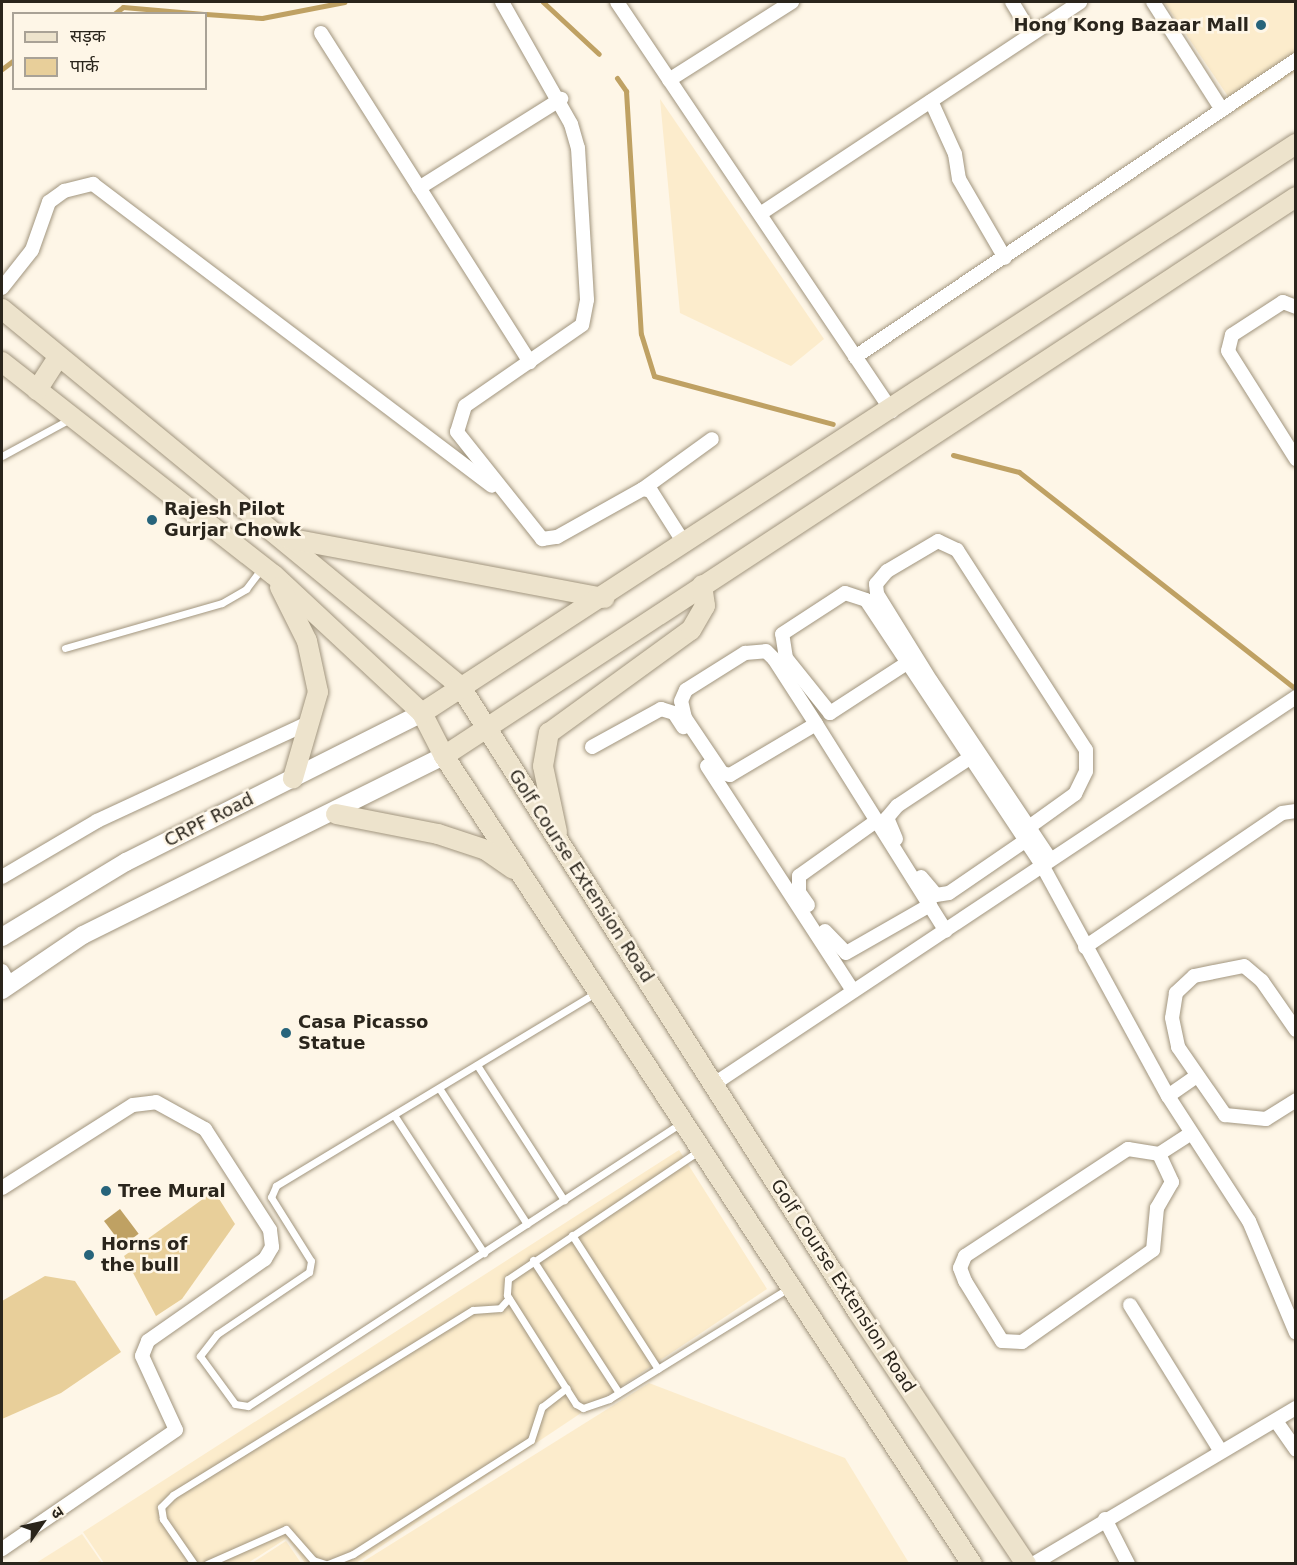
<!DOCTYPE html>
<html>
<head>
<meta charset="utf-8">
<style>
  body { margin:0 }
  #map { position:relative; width:1297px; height:1565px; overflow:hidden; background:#fef6e7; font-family:"DejaVu Sans","Noto Sans Devanagari",sans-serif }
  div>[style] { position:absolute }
  .built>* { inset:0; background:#fceccc }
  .green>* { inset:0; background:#e8cf9a }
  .water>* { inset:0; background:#bfa163; transform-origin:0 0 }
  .stream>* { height:5px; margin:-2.5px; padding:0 2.5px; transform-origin:2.5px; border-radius:2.5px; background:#bfa163 }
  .roads { filter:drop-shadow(0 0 2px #a1957e) drop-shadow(0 0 2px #a1957e) }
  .service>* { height:7px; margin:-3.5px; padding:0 3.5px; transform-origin:3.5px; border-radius:3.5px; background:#fff }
  .minor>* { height:14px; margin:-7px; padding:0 7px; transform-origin:7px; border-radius:7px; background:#fff }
  .tertiary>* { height:18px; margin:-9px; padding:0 9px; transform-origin:9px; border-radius:9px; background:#fff }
  .secondary>* { height:20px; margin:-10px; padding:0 10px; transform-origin:10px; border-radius:10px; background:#ede3cc }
  .dots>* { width:16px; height:16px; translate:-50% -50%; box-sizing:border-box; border:3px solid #fef6e7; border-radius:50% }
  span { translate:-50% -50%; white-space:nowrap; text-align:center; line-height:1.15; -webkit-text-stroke:5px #fef6e7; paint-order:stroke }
  .poi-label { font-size:18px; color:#2a251c; font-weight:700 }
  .right { translate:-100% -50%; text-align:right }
  .left { translate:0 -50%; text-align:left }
  .street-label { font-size:18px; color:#2a251c }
  .frame { position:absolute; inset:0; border:3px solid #2a251c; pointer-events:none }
  .legend { position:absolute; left:12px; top:12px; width:195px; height:78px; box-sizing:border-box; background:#fef6e7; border:2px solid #a9a296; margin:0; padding:8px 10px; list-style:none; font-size:18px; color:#2a251c }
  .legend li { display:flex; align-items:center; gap:12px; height:30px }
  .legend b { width:30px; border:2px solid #a9a296 }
  .north { position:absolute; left:12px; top:1493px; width:60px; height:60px; -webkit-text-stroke:4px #fef6e7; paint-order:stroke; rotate:56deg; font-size:16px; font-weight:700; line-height:24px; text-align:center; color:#2a251c }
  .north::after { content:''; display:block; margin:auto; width:21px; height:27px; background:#2a251c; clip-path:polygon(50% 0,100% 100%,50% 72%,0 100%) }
</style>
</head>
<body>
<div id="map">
  <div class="built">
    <div style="clip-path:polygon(1164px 2px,1295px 2px,1295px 72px,1238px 111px)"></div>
    <div style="clip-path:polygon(660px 99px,824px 339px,791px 366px,680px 313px)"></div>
    <div style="clip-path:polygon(679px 1150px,767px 1289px,356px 1563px,305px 1563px,287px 1538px,248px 1563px,104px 1563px,83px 1532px)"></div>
    <div style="clip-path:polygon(649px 1383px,845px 1458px,909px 1563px,361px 1563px)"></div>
    <div style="clip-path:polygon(82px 1534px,102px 1563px,36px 1563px)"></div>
    <div style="clip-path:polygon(286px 1541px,301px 1563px,252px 1563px)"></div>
  </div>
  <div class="green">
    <div style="clip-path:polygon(214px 1191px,235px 1224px,182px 1299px,156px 1316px,124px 1256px)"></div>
    <div style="clip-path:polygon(45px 1276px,75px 1281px,121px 1352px,61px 1393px,2px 1419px,2px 1301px)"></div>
  </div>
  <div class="water">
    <div style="left:120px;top:1209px;width:31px;height:20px;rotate:53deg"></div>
  </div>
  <div class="stream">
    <div style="left:543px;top:2px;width:76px;rotate:42.9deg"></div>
    <div style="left:114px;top:14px;width:11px;rotate:-38deg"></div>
    <div style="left:123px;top:7px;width:81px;rotate:4.9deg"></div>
    <div style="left:206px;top:14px;width:56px;rotate:4.1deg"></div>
    <div style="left:262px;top:18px;width:84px;rotate:-11deg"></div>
    <div style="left:2px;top:69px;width:15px;rotate:-37deg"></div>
    <div style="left:617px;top:78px;width:16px;rotate:55deg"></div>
    <div style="left:626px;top:91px;width:243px;rotate:86.5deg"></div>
    <div style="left:641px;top:334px;width:44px;rotate:72.8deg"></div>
    <div style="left:654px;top:376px;width:185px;rotate:15deg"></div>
    <div style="left:953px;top:455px;width:68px;rotate:14.4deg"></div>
    <div style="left:1019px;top:472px;width:352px;rotate:38.1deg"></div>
  </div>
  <div class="roads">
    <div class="service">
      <div style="left:2px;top:456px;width:77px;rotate:-28.6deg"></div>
      <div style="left:65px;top:648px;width:163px;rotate:-16deg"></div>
      <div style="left:222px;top:603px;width:28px;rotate:-30deg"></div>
      <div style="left:246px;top:589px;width:25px;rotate:-53deg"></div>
      <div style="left:597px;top:992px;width:375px;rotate:148.9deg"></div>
      <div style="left:276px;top:1186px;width:12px;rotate:114deg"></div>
      <div style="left:271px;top:1197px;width:75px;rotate:58deg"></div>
      <div style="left:311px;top:1261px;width:11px;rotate:100deg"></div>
      <div style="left:309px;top:1272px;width:111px;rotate:146deg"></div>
      <div style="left:217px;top:1334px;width:28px;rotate:128deg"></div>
      <div style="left:200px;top:1356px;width:59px;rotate:53.9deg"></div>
      <div style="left:235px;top:1404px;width:13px;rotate:9deg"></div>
      <div style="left:248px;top:1406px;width:517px;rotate:-33.17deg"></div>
      <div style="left:477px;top:1065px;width:161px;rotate:57.2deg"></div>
      <div style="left:439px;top:1088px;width:162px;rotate:57.1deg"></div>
      <div style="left:394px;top:1115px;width:165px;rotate:56.9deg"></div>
      <div style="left:700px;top:1150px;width:231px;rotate:146.1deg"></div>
      <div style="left:508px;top:1279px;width:16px;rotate:94deg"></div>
      <div style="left:507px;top:1295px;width:129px;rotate:57.7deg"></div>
      <div style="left:576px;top:1404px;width:8px;rotate:30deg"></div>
      <div style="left:583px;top:1408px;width:28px;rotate:-19deg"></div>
      <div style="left:609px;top:1399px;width:211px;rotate:-31.7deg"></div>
      <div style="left:572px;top:1235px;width:159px;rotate:57.3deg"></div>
      <div style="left:533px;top:1260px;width:158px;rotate:57.1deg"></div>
      <div style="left:194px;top:1564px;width:55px;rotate:-124.6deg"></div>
      <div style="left:163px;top:1519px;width:12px;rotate:-99deg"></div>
      <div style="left:161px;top:1507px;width:17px;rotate:-45deg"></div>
      <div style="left:173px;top:1495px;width:352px;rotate:-31.7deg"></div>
      <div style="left:473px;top:1310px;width:27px;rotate:-4deg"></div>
      <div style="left:500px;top:1308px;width:13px;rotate:-48deg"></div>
      <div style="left:207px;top:1564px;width:86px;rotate:-23.9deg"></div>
      <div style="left:286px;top:1529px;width:41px;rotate:48.9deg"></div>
      <div style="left:313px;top:1560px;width:13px;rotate:18deg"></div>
      <div style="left:328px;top:1564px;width:27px;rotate:-22deg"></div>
      <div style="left:353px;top:1554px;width:211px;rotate:-32.6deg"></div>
      <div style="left:531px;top:1440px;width:35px;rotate:-72deg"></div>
      <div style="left:542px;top:1407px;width:31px;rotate:-38deg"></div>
    </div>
    <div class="minor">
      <div style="left:502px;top:2px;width:140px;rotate:60.5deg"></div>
      <div style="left:571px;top:124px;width:25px;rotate:74deg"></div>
      <div style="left:578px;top:148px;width:152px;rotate:86.6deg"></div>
      <div style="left:587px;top:300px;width:25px;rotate:101deg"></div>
      <div style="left:582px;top:325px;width:142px;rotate:145.3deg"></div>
      <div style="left:465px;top:406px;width:27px;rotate:107deg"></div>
      <div style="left:457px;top:432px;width:137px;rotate:51.5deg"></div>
      <div style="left:542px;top:539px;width:15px;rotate:-8deg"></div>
      <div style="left:557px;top:537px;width:98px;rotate:-29.2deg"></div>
      <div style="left:643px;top:489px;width:8px;rotate:14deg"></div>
      <div style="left:651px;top:491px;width:62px;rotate:57.6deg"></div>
      <div style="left:617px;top:2px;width:493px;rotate:56.1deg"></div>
      <div style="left:1012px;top:2px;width:37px;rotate:59deg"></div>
      <div style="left:1153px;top:2px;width:128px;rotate:57.4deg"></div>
      <div style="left:321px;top:33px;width:390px;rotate:57.6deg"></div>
      <div style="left:669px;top:80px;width:146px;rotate:-32.4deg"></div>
      <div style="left:931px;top:101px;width:58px;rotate:65.6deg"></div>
      <div style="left:955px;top:154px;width:25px;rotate:81deg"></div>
      <div style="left:959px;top:179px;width:91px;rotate:59.8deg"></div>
      <div style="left:419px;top:188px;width:168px;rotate:-32.1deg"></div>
      <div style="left:760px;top:214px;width:384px;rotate:-33.5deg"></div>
      <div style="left:2px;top:288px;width:48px;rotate:-51.7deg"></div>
      <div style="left:32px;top:250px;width:51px;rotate:-70.5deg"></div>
      <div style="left:49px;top:202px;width:19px;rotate:-36deg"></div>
      <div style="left:64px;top:191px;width:30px;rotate:-14deg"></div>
      <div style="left:93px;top:184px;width:500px;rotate:37.12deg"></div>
      <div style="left:1296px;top:307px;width:14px;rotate:-159deg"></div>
      <div style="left:1283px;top:302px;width:61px;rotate:147.1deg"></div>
      <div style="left:1232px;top:335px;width:16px;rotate:104deg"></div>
      <div style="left:1228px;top:351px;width:128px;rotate:57.8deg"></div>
      <div style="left:855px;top:357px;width:532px;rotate:-33.96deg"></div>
      <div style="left:643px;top:489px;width:85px;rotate:-35.9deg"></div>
      <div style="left:907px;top:663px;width:92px;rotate:147deg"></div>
      <div style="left:830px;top:713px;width:70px;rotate:-128.7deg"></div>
      <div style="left:786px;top:658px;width:24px;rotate:-99deg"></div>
      <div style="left:782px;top:634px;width:75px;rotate:-33.1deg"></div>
      <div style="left:845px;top:593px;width:22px;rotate:18deg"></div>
      <div style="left:866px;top:600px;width:318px;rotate:56.4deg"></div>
      <div style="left:1042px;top:865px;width:263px;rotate:61.4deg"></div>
      <div style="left:1168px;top:1096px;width:149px;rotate:57.1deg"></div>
      <div style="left:1249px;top:1221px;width:121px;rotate:67.2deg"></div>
      <div style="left:816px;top:724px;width:100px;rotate:149.3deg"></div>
      <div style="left:730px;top:775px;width:8px;rotate:-166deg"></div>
      <div style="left:722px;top:773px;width:66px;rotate:-123.9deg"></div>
      <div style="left:685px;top:718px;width:17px;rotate:-103deg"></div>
      <div style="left:681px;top:701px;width:12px;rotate:-66deg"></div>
      <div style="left:686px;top:690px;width:70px;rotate:-32.1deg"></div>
      <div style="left:745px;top:653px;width:21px;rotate:-5deg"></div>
      <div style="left:766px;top:651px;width:11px;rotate:45deg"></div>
      <div style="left:774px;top:659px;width:77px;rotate:57.1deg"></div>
      <div style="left:816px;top:724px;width:244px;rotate:57.9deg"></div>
      <div style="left:592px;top:747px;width:79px;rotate:-28.8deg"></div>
      <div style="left:661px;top:709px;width:14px;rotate:17deg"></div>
      <div style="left:674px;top:713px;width:17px;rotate:57deg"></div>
      <div style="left:707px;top:766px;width:268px;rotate:57deg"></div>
      <div style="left:1029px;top:827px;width:57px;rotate:-35.7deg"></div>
      <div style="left:1075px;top:794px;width:25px;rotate:-64deg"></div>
      <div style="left:1086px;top:771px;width:21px;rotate:-90deg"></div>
      <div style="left:1086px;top:750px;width:238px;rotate:-122.8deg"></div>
      <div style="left:957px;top:550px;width:21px;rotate:-155deg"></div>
      <div style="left:938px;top:541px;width:59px;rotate:149.5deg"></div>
      <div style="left:887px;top:571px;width:17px;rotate:130deg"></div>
      <div style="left:876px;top:584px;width:10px;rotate:84deg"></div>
      <div style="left:877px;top:594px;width:102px;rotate:58.2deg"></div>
      <div style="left:931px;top:681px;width:214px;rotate:56.2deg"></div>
      <div style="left:896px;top:839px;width:23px;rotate:-113deg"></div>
      <div style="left:887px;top:818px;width:16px;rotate:-50deg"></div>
      <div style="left:897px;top:806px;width:85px;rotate:-33.5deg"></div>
      <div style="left:2px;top:877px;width:110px;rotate:-30.5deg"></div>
      <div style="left:97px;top:821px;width:235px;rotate:-24.9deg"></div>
      <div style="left:921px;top:877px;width:23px;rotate:50deg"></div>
      <div style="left:936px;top:895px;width:13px;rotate:-9deg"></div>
      <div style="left:949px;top:893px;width:92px;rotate:-34.4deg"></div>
      <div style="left:808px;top:905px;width:16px;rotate:-125deg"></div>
      <div style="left:799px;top:892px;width:16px;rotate:-90deg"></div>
      <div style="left:799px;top:876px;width:95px;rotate:-35.5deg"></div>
      <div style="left:825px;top:931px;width:30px;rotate:46deg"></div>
      <div style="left:846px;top:953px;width:97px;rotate:-29.7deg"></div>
      <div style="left:1085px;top:947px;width:238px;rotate:-34.2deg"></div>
      <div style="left:1282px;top:813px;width:14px;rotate:-8deg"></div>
      <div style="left:2px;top:971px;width:15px;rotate:62deg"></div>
      <div style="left:1296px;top:1030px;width:60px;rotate:-124.8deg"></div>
      <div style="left:1262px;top:981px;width:23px;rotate:-140deg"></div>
      <div style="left:1244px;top:966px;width:51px;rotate:168.7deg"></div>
      <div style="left:1194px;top:976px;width:25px;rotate:137deg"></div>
      <div style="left:1176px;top:993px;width:25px;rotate:99deg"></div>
      <div style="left:1172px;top:1018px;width:30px;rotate:78deg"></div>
      <div style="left:1178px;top:1047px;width:83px;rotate:55.3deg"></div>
      <div style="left:1225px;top:1115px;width:41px;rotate:5.6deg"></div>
      <div style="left:1266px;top:1119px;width:36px;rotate:-32deg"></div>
      <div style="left:714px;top:1084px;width:699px;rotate:-33.62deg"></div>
      <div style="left:1168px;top:1096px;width:32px;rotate:-35deg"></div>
      <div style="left:1159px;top:1154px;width:31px;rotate:65deg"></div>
      <div style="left:1172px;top:1182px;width:30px;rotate:120deg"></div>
      <div style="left:1157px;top:1208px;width:42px;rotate:95.4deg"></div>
      <div style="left:1153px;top:1250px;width:160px;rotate:144.9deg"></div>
      <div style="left:1022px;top:1342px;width:20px;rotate:-177deg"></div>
      <div style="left:1002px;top:1341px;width:70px;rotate:-121.7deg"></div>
      <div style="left:965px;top:1281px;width:14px;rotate:-111deg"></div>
      <div style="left:960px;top:1268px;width:13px;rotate:-67deg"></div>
      <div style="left:965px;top:1256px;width:195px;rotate:-33.3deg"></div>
      <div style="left:1128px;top:1149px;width:31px;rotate:9deg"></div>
      <div style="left:1159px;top:1154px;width:38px;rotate:-33deg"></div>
      <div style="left:2px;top:1188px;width:155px;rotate:-32.4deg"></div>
      <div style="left:133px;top:1105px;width:23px;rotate:-7deg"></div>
      <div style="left:156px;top:1102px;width:56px;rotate:28.9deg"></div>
      <div style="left:205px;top:1129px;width:120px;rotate:57.2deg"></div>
      <div style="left:270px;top:1230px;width:17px;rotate:83deg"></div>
      <div style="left:272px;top:1247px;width:14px;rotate:120deg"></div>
      <div style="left:265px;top:1259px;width:143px;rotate:145deg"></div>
      <div style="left:148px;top:1341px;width:16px;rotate:112deg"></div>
      <div style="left:142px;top:1356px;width:81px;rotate:65.3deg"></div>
      <div style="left:176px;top:1430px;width:211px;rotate:145.6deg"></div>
      <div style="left:1130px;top:1305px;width:171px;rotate:58.2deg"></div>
      <div style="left:1276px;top:1421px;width:35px;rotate:55deg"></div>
      <div style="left:1105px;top:1519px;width:51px;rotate:62.9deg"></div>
      <div style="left:1033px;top:1564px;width:306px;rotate:-30.7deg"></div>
    </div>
    <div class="tertiary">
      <div style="left:2px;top:937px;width:145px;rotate:-31.2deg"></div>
      <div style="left:126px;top:862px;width:331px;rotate:-26.7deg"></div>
      <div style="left:2px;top:990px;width:98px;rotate:-34.2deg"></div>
      <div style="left:83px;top:935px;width:403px;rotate:-26.4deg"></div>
    </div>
    <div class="secondary">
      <div style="left:2px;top:309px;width:593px;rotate:39.46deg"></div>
      <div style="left:460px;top:686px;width:742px;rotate:57.55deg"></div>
      <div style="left:858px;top:1312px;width:303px;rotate:56.3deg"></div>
      <div style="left:2px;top:362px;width:345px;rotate:38.1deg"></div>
      <div style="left:274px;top:575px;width:202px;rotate:43deg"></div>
      <div style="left:422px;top:713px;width:48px;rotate:62.9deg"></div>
      <div style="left:444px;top:756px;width:965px;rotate:56.84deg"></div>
      <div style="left:37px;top:390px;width:40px;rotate:-57.1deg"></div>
      <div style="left:286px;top:538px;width:324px;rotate:10.7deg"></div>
      <div style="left:280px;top:587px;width:60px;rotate:63.4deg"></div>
      <div style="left:307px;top:641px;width:52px;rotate:77.8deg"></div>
      <div style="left:318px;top:692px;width:90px;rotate:106.2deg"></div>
      <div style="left:422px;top:713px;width:1043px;rotate:-33.07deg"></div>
      <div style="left:444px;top:756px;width:1019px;rotate:-33.27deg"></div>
      <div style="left:336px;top:814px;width:104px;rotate:11.1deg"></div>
      <div style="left:438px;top:834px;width:51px;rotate:18.4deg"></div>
      <div style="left:486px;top:850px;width:33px;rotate:35deg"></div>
      <div style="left:557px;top:832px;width:67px;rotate:-102deg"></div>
      <div style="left:543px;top:766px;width:34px;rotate:-80deg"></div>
      <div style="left:549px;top:733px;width:175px;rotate:-36deg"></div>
      <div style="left:691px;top:630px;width:28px;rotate:-60deg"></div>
      <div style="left:705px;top:606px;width:21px;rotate:-98deg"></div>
    </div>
  </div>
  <div class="dots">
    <div style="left:1261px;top:25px;background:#27647b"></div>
    <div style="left:152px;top:520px;background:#27647b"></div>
    <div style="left:286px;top:1033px;background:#27647b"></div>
    <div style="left:106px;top:1191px;background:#27647b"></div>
    <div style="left:89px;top:1255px;background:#27647b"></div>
  </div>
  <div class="poi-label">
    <span class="right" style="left:1249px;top:25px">Hong Kong Bazaar Mall</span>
    <span class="left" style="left:164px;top:520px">Rajesh Pilot<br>Gurjar Chowk</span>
    <span class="left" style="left:298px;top:1033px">Casa Picasso<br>Statue</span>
    <span class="left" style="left:118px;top:1191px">Tree Mural</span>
    <span class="left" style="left:101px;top:1255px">Horns of<br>the bull</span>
  </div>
  <div class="street-label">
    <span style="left:209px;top:820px;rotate:-27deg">CRPF Road</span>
    <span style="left:581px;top:876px;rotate:57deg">Golf Course Extension Road</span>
    <span style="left:843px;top:1286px;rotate:57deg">Golf Course Extension Road</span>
  </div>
  <div class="frame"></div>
  <ul class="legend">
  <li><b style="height:8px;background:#ede3cc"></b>सड़क</li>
  <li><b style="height:16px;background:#e8cf9a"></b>पार्क</li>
  </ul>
  <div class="north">उ</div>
</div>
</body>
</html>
